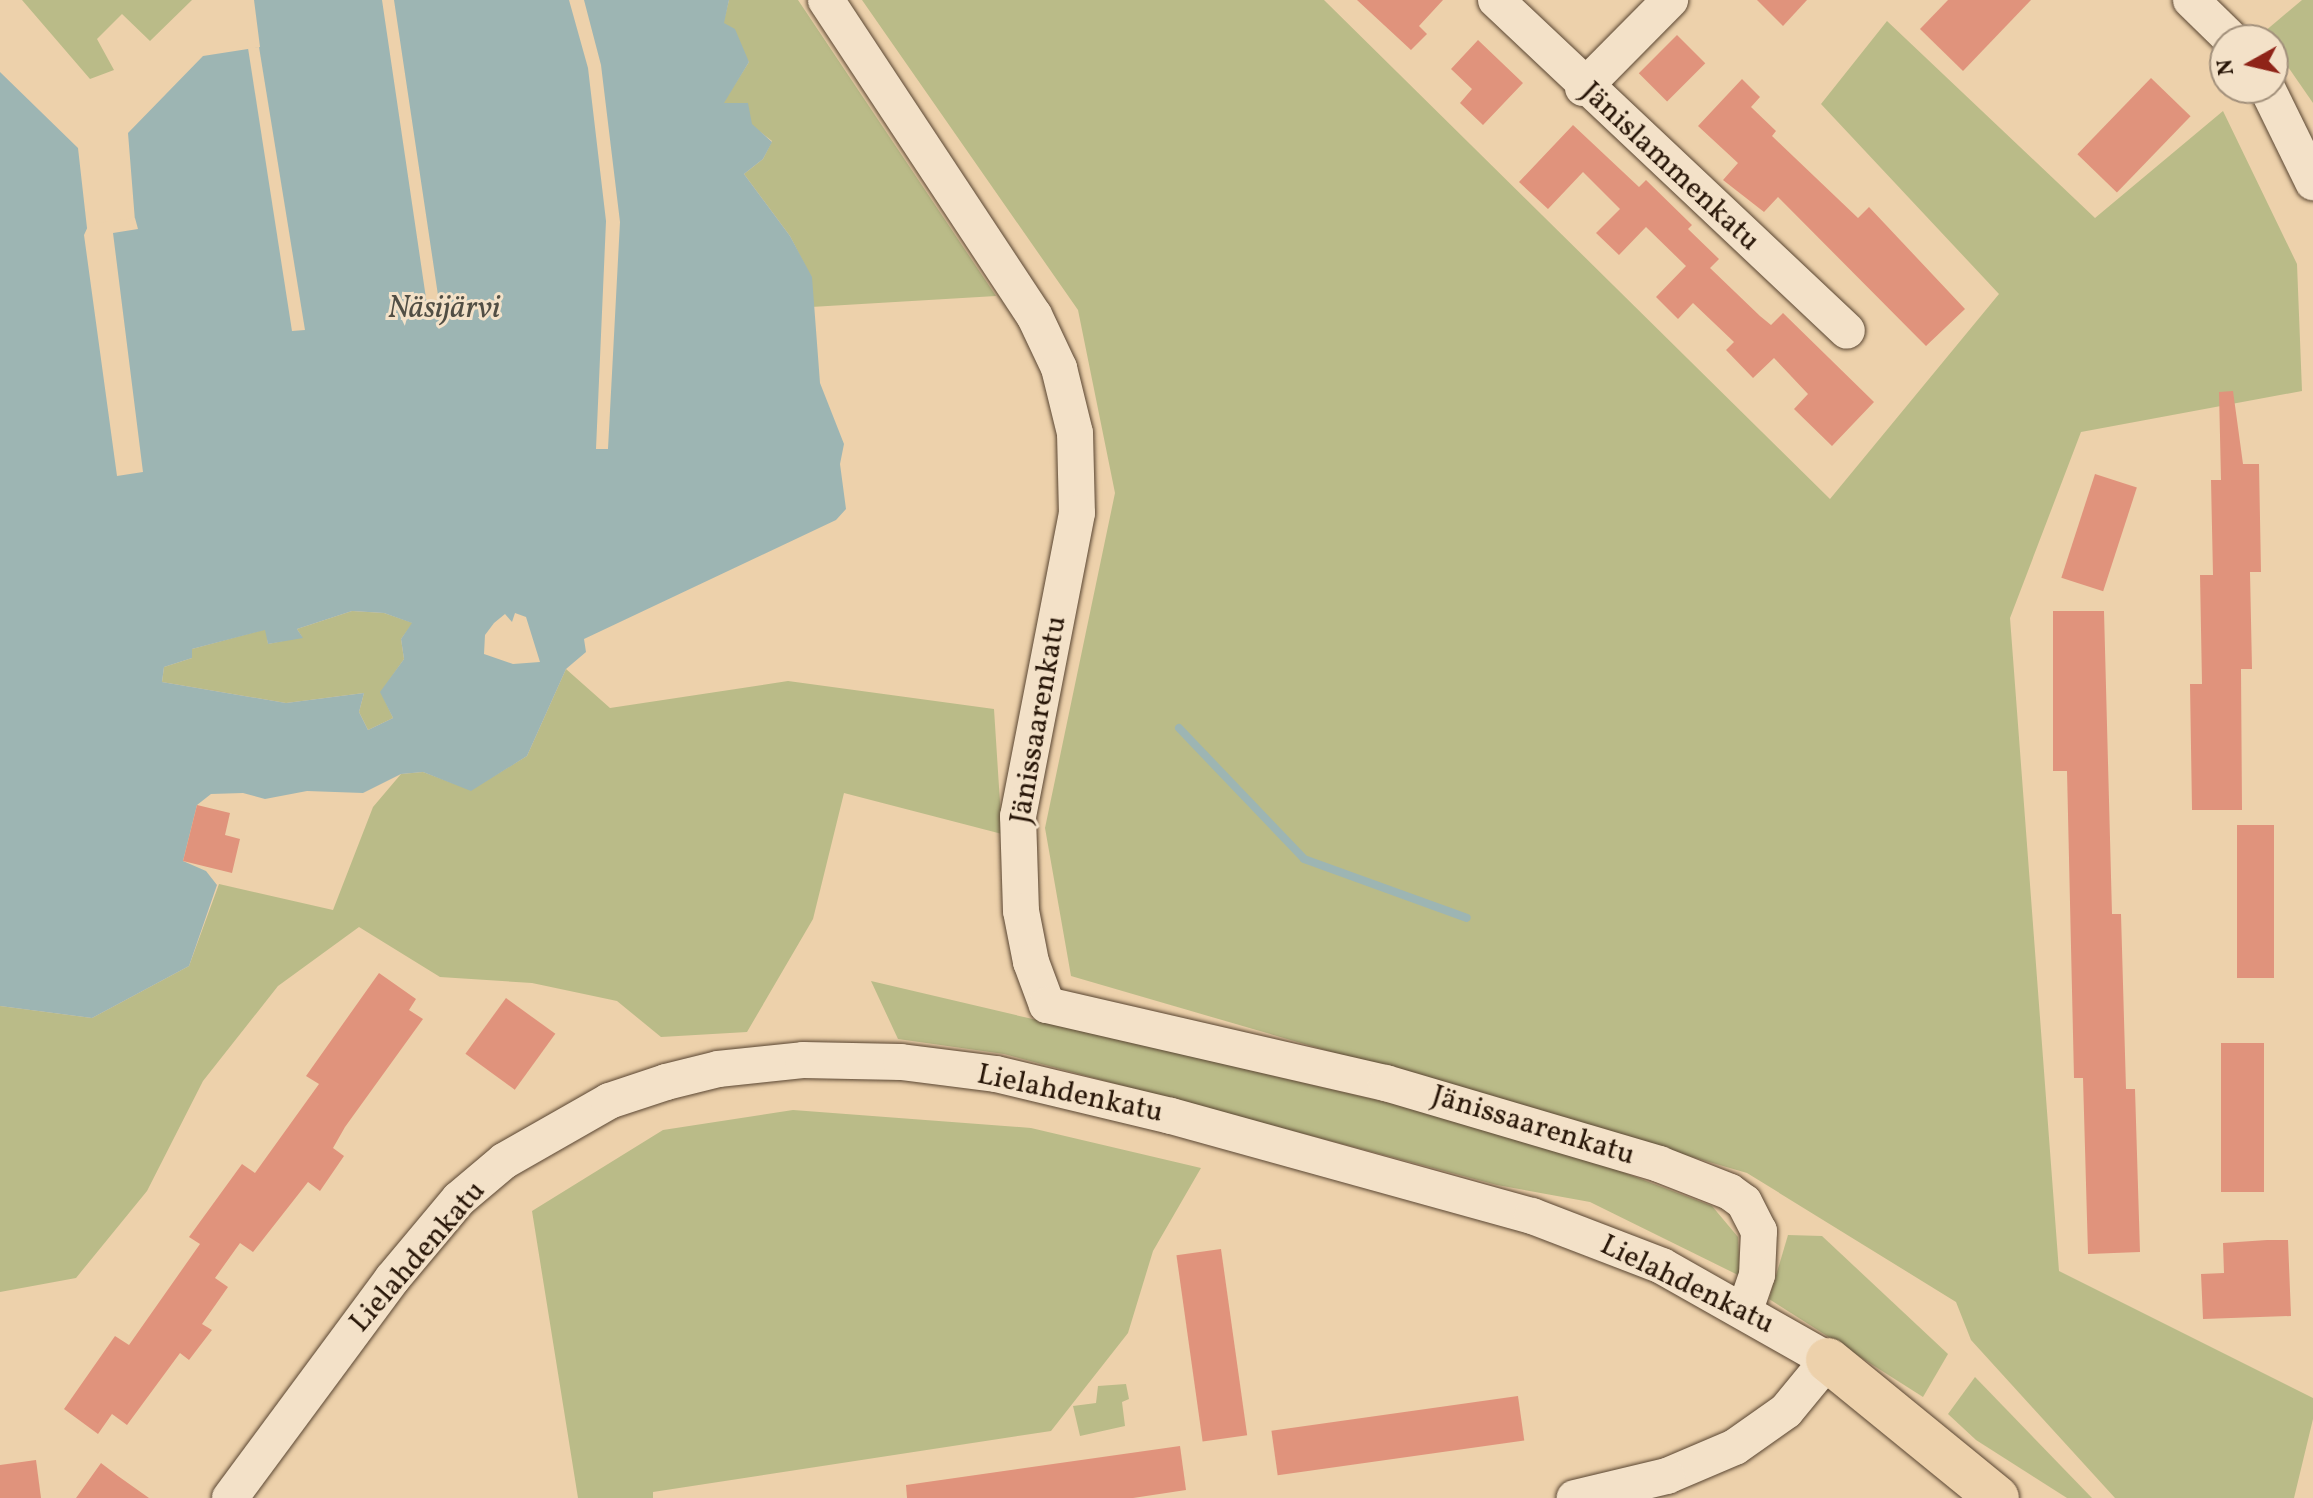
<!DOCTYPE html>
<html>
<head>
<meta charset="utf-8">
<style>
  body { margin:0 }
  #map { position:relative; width:2313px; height:1498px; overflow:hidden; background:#edd1ab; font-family:Vollkorn,serif }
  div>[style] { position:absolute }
  .green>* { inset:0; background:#babb88 }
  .water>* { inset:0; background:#9db5b3 }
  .pier>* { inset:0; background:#edd1ab }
  .stream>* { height:8px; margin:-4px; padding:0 4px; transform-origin:4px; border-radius:4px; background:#9db5b3 }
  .building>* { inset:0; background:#e0937c; transform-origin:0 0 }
  .roads { filter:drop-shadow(0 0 2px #594531) drop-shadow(0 0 2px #594531) }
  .minor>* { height:36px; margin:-18px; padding:0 18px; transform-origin:18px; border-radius:18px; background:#f3e1c8 }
  .major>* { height:44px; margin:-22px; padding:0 22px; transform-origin:22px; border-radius:22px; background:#edd1ab }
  span { translate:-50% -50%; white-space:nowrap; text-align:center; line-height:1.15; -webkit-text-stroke:6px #f3e1c8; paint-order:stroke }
  .street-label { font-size:30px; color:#281608 }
  .water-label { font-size:32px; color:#514e44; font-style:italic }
  .north { position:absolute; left:2209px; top:24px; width:80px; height:80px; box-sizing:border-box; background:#f3e1c8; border:2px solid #a2907b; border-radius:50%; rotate:262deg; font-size:22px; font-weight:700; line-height:32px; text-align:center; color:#281608 }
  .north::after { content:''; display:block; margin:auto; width:28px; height:36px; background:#8f2418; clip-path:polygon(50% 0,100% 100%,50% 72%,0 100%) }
</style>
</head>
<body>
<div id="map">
  <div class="green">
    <div style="clip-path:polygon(22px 0,192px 0,150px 41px,122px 14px,97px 39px,114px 70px,90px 79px)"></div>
    <div style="clip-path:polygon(729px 0,798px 0,996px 296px,811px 307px,811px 277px,790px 236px,744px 174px,763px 159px,772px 141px,723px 103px,749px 62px,723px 24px)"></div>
    <div style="clip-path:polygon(862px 0,1324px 0,1830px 499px,1999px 294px,1821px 104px,1887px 21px,2095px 218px,2223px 111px,2297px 264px,2302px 391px,2081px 432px,2010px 618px,2059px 1271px,2313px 1398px,2313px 1419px,2294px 1498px,2115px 1498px,1971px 1340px,1956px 1302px,1747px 1173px,1071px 976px,1045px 828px,1115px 493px,1078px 310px)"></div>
    <div style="clip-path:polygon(2302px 0,2313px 0,2313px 103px,2264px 32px)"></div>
    <div style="clip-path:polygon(352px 611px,384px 613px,413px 623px,401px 639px,404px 659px,381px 692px,393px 718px,368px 730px,359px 712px,364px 693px,286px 703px,162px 682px,164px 667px,192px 658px,192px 649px,266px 629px,268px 644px,302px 637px,297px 629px)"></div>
    <div style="clip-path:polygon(566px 669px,610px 708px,788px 681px,994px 709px,1002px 834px,844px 793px,813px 919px,747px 1032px,661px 1037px,617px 1001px,532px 983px,440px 977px,359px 927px,278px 986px,203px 1081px,147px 1191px,76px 1278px,0 1292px,0 1006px,92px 1018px,189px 966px,219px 884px,333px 910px,373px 807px,401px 774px,423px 772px,471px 790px,527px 756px)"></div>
    <div style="clip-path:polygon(871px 981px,1453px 1118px,1588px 1159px,1712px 1206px,1738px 1237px,1740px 1276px,1590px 1202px,1497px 1185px,1004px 1054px,898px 1039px)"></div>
    <div style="clip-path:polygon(793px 1110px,1031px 1128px,1201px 1168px,1153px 1251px,1128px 1333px,1051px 1431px,653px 1492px,653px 1498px,578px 1498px,532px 1211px,663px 1130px)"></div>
    <div style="clip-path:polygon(1788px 1235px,1822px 1236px,1948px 1354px,1923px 1397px,1769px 1299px)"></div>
    <div style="clip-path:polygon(1975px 1377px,2092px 1498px,2067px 1498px,1976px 1440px,1948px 1414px)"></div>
    <div style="clip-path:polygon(1126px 1384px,1129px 1399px,1122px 1402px,1125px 1426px,1080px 1436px,1073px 1406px,1096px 1403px,1098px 1386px)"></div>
  </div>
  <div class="water">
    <div style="clip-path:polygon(evenodd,254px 0,729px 0,724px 23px,735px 29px,749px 62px,724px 103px,748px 103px,752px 124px,772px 142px,763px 159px,744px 174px,790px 236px,812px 277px,820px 383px,844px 444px,840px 464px,846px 509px,836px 520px,584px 639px,586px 652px,566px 669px,527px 756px,471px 791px,423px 772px,401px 774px,363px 793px,307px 791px,265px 799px,243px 793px,211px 794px,197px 805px,183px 861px,206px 871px,217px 885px,189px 966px,92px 1018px,0 1006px,0 72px,78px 148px,87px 228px,135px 221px,128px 133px,203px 56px,260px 47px,254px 0,352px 611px,384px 613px,412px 623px,401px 639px,404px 659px,380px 692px,393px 718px,368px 730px,359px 712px,364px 693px,286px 703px,162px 682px,164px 667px,192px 658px,192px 649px,265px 630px,268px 644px,303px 638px,297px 629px,352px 611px,254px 0,515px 613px,526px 617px,540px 662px,513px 664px,484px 654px,485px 635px,494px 623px,505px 614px,512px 622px,515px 613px)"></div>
  </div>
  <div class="pier">
    <div style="clip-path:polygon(382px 0,394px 0,439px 302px,448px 310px,421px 313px,427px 305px)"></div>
    <div style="clip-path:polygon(569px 0,584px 0,601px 65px,620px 222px,608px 449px,596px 449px,606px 221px,588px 68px)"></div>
    <div style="clip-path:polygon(259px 47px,305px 330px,292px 331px,248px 48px)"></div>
    <div style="clip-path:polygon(135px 218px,138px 229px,113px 233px,143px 472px,117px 476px,84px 235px,89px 224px)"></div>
  </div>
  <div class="stream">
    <div style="left:1179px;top:728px;width:181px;rotate:46.3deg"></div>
    <div style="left:1304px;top:859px;width:173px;rotate:19.9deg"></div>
  </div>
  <div class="building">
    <div style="clip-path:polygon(1357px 0,1443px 0,1419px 26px,1427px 34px,1411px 50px)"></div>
    <div style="clip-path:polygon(1757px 0,1807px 0,1783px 26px)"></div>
    <div style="clip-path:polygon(1948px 0,2031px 0,1963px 71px,1920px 29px)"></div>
    <div style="left:1677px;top:35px;width:40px;height:54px;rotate:45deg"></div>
    <div style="clip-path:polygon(1478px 40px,1523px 83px,1483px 125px,1460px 103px,1472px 89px,1451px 69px)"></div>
    <div style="left:2151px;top:78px;width:55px;height:106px;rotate:44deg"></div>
    <div style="clip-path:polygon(1742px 79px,1760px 97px,1751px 107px,1776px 131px,1772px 136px,1858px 218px,1869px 207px,1965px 309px,1926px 346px,1778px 197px,1764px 212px,1723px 180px,1738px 163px,1698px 126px)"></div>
    <div style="clip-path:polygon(1573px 125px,1639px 187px,1646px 180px,1692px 225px,1688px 229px,1719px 259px,1710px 268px,1760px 316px,1771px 325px,1783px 313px,1874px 402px,1832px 446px,1794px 409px,1808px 394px,1774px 358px,1753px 378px,1726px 350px,1734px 342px,1693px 303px,1678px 319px,1656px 297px,1686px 266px,1646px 227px,1619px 255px,1596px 233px,1620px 209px,1583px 172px,1548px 209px,1519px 182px)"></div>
    <div style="clip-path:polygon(2233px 391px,2243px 464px,2259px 464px,2261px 572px,2250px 572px,2252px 669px,2241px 669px,2242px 810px,2192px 810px,2190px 684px,2202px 684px,2200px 575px,2213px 575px,2211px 480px,2221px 480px,2219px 392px)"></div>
    <div style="left:2095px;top:474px;width:44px;height:109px;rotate:18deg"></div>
    <div style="clip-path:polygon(2053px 611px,2104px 611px,2112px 914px,2121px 914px,2126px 1089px,2135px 1089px,2140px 1252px,2088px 1254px,2083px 1078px,2074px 1078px,2067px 771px,2053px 771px)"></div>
    <div style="clip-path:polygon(197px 805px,230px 813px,225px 835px,240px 839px,232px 873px,183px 861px)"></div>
    <div style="left:2237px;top:825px;width:37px;height:153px"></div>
    <div style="clip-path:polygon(379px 973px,416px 999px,409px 1010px,423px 1019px,345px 1127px,333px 1148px,344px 1156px,320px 1191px,308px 1182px,253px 1252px,240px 1243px,215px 1278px,228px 1287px,202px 1324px,212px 1330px,189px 1360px,180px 1353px,127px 1425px,112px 1414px,98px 1434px,64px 1409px,115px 1336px,129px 1345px,200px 1244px,189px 1237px,242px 1164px,255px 1173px,319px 1084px,306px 1076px)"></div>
    <div style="left:506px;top:998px;width:61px;height:69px;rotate:36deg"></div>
    <div style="left:2221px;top:1043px;width:43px;height:149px"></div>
    <div style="clip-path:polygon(2267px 1240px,2288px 1240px,2291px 1316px,2203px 1319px,2201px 1274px,2224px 1273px,2223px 1243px)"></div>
    <div style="left:1221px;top:1249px;width:188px;height:45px;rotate:82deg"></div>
    <div style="left:1518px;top:1396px;width:45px;height:249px;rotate:82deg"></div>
    <div style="clip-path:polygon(1180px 1446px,1186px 1490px,1133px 1498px,907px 1498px,906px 1485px)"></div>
    <div style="clip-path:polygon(36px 1460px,41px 1498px,0 1498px,0 1465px)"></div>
    <div style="clip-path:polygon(101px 1463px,118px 1476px,149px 1498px,76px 1498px)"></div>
  </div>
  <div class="roads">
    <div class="minor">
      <div style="left:826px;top:0;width:377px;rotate:56.6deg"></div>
      <div style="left:1034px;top:315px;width:59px;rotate:64.7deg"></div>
      <div style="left:1059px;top:368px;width:67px;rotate:76.2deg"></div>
      <div style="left:1075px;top:433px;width:80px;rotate:88.6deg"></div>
      <div style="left:1077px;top:513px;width:309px;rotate:101deg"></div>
      <div style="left:1018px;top:816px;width:95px;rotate:88.2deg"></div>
      <div style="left:1021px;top:911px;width:52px;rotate:78.9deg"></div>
      <div style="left:1031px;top:962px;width:46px;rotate:69.6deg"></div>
      <div style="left:1047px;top:1005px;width:348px;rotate:13deg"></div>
      <div style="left:1386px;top:1083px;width:285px;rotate:16.5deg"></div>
      <div style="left:1659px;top:1164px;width:76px;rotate:21.5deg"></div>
      <div style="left:1730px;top:1192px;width:17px;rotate:36deg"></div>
      <div style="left:1744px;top:1202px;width:33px;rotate:63deg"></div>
      <div style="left:1759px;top:1231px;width:44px;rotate:92.6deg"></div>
      <div style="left:1757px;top:1275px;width:36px;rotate:109deg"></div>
      <div style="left:1496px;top:0;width:482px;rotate:43.3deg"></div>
      <div style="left:2191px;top:0;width:57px;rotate:44.3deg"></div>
      <div style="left:1583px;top:88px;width:124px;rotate:-45.3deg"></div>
      <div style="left:2267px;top:88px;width:105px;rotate:63.9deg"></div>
      <div style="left:230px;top:1498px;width:272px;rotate:-53.5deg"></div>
      <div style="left:392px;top:1279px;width:104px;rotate:-50.1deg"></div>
      <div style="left:459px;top:1199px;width:59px;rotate:-40.2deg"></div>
      <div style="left:504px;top:1161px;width:121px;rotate:-29.7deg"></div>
      <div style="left:609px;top:1101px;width:60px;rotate:-18.4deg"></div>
      <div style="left:666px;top:1082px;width:54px;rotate:-14deg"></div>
      <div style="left:718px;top:1069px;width:85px;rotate:-6deg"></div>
      <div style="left:803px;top:1060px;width:98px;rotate:1.2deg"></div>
      <div style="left:901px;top:1062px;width:96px;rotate:7.2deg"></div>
      <div style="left:996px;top:1074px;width:180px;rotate:13.5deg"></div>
      <div style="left:1171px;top:1116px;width:375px;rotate:15.5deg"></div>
      <div style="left:1532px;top:1216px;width:139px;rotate:21deg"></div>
      <div style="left:1662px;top:1266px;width:191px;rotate:29.5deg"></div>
      <div style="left:1828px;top:1360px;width:66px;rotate:129.5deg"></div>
      <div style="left:1786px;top:1411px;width:62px;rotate:144.8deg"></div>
      <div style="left:1735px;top:1447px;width:74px;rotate:156.9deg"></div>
      <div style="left:1667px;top:1476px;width:95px;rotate:166.6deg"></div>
    </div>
    <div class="major">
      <div style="left:1828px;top:1360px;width:218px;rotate:39.2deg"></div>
    </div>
  </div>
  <div class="street-label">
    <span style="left:1670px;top:167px;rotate:43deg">Jänislammenkatu</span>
    <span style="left:1039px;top:720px;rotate:-80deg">Jänissaarenkatu</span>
    <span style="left:1070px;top:1094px;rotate:12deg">Lielahdenkatu</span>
    <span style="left:1533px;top:1126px;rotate:17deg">Jänissaarenkatu</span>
    <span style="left:418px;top:1257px;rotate:-49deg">Lielahdenkatu</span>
    <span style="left:1687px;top:1285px;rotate:26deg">Lielahdenkatu</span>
  </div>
  <div class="water-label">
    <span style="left:444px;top:309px">Näsijärvi</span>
  </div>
  <div class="north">N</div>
</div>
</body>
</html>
